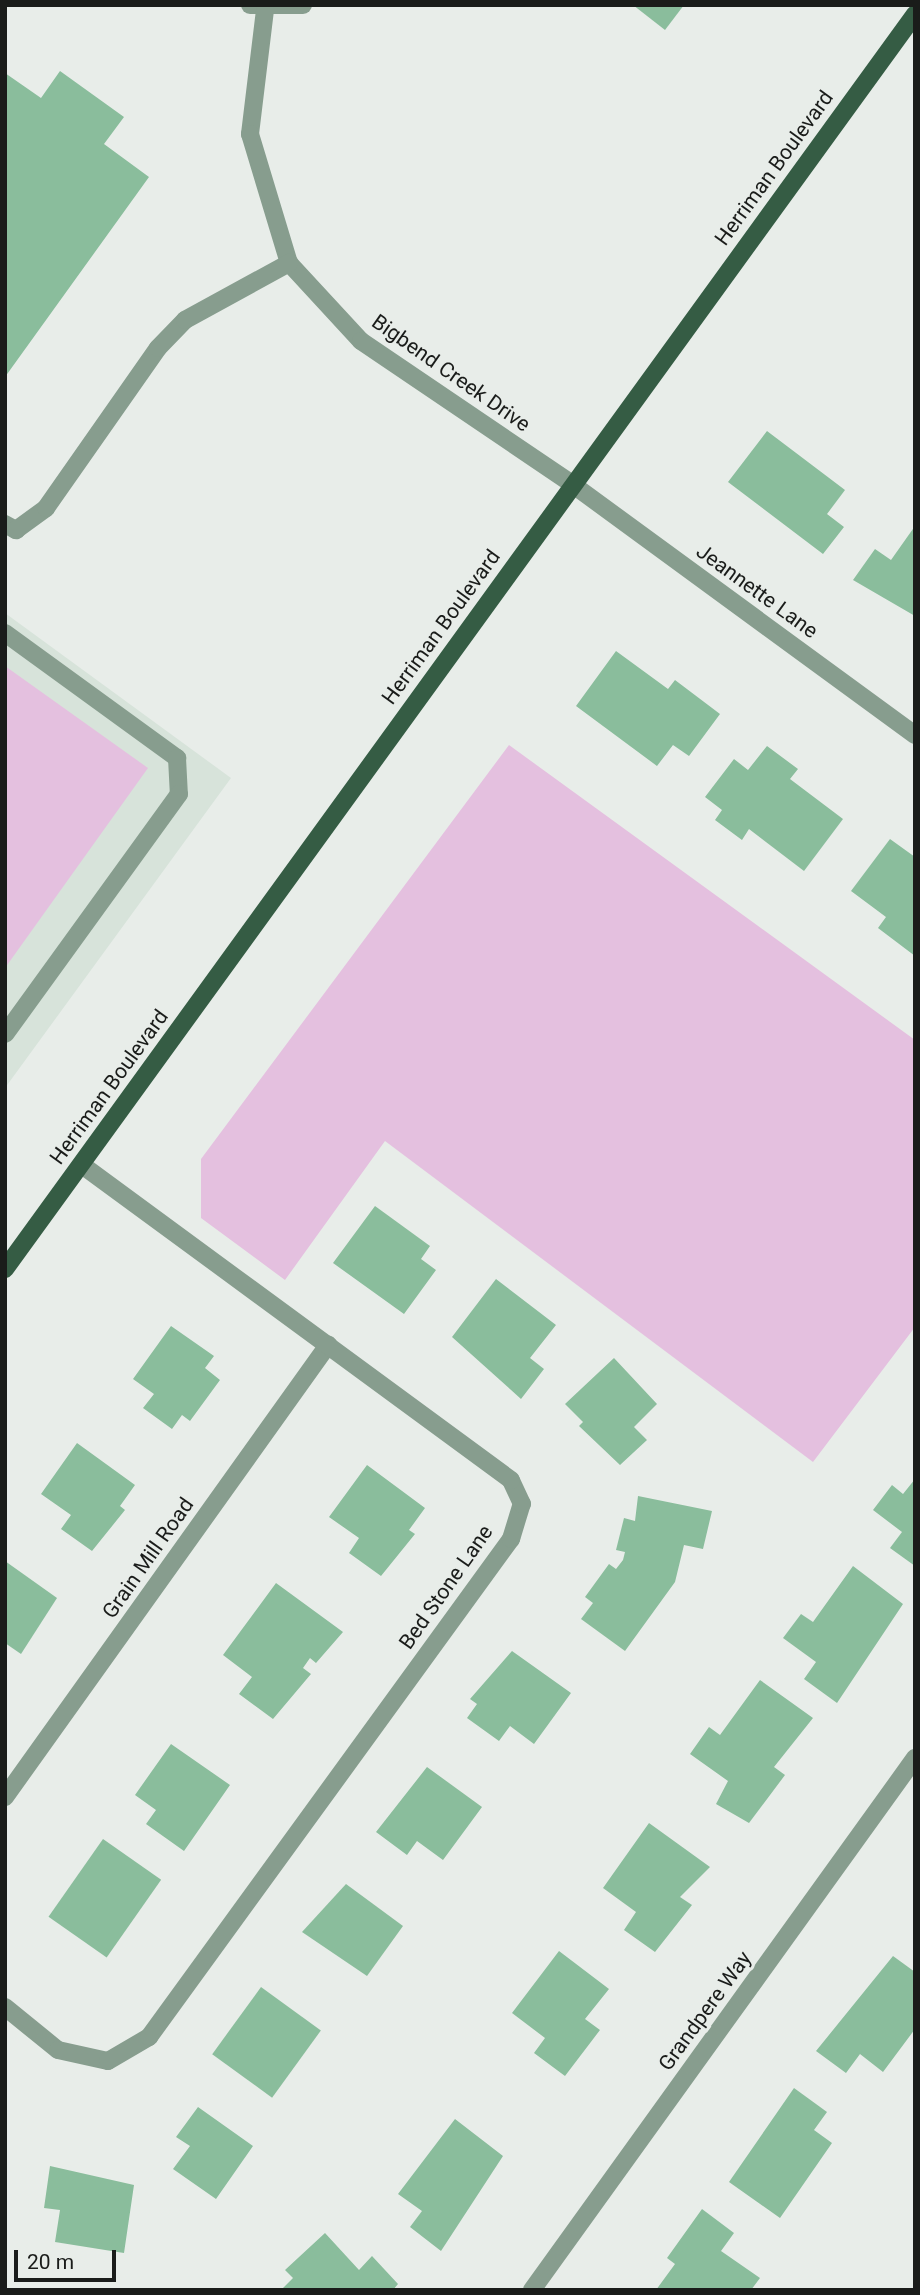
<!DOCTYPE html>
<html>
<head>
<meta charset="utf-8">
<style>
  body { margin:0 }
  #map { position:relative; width:920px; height:2295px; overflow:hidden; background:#e8ede9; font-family:Roboto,sans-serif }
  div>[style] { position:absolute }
  .built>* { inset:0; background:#d7e3da }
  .green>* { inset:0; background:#e4c0df }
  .building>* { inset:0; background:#8abd9c; transform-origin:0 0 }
  .minor>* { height:18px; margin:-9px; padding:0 9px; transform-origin:9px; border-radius:9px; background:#879d8e }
  .major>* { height:18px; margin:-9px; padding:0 9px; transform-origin:9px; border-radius:9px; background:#355c44 }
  span { translate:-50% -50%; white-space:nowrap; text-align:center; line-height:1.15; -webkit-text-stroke:6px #e8ede9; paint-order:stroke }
  .street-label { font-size:21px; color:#1a1c1a }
  .frame { position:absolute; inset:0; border:7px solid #1a1c1a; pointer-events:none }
  .scale { position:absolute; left:14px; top:2250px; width:102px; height:32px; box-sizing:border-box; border:4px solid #1a1c1a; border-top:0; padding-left:9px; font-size:21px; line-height:24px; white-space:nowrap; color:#1a1c1a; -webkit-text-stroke:5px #e8ede9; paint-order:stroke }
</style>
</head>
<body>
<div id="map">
  <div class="built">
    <div style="clip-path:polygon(5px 613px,231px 778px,5px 1088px)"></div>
  </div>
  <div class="green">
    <div style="clip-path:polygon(5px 666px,148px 768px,5px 968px)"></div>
    <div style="clip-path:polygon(509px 745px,915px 1040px,915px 1327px,813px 1462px,385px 1141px,285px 1280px,201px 1218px,201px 1159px)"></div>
  </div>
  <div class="building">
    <div style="clip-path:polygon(633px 5px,684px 5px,665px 30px)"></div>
    <div style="clip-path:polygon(60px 71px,124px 117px,104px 144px,149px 177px,5px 377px,5px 73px,41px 98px)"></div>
    <div style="clip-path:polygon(767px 431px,845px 490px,827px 514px,844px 527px,823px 554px,728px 482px)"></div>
    <div style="clip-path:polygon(915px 526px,915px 616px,853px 580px,875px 549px,891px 560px)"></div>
    <div style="clip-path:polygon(616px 651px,668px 689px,675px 680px,720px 714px,689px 756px,673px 745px,657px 766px,576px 706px)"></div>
    <div style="clip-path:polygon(767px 746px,798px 769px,790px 779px,843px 819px,804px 871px,749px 829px,742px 840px,715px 820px,722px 810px,705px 797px,734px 759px,748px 770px)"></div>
    <div style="clip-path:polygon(890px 839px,915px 857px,915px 956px,878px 928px,886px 917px,851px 891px)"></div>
    <div style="clip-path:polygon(375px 1206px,430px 1246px,421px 1259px,436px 1270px,404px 1314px,333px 1263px)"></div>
    <div style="clip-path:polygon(496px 1279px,556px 1325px,530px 1358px,544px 1369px,521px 1399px,452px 1337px)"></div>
    <div style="clip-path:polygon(171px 1326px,214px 1356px,205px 1368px,220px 1380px,190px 1421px,182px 1415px,172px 1429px,143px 1408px,154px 1394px,133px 1379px)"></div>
    <div style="clip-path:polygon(614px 1358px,657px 1404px,634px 1427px,647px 1440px,620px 1465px,579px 1426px,583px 1422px,565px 1404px)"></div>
    <div style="clip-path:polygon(77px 1443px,135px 1485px,120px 1506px,125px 1510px,92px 1551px,61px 1529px,71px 1515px,41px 1494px)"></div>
    <div style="clip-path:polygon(367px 1465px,425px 1508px,409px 1530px,415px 1534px,381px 1576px,349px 1553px,359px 1538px,329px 1517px)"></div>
    <div style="clip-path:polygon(915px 1479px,915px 1566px,890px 1548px,902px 1532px,873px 1510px,892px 1485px,903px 1494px)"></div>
    <div style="clip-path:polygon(638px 1496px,712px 1511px,703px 1549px,684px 1545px,675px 1582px,625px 1651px,581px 1619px,593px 1603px,585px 1597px,609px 1564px,616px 1569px,623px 1560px,625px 1552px,616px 1550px,624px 1518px,635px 1521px)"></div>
    <div style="clip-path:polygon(5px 1561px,57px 1598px,21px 1654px,5px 1643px)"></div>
    <div style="clip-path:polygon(853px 1566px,903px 1604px,837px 1703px,804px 1679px,816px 1662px,783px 1638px,801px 1614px,813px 1622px)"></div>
    <div style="clip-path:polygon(276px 1583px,343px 1632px,316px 1663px,310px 1658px,303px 1668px,311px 1674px,273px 1719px,239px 1694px,252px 1677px,223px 1655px)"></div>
    <div style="clip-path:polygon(512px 1651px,571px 1693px,534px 1744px,510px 1726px,499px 1741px,467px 1718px,477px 1704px,470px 1699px)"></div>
    <div style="clip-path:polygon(760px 1680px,813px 1718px,774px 1767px,785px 1775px,749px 1823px,716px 1804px,728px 1781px,690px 1754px,709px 1727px,720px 1735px)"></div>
    <div style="clip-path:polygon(171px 1744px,230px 1785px,184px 1851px,146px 1824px,156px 1810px,135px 1795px)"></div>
    <div style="clip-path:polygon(427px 1767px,482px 1807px,443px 1860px,417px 1841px,407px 1855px,376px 1832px)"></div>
    <div style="clip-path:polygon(649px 1823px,710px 1867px,680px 1897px,692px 1905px,655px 1952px,624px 1930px,636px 1912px,603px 1888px)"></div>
    <div style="left:103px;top:1839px;width:71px;height:95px;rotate:35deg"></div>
    <div style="clip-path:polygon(346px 1884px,403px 1926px,367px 1976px,302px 1932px)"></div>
    <div style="clip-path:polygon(559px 1951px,609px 1989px,585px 2019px,600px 2030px,565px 2076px,534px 2053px,545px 2038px,512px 2013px)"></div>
    <div style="clip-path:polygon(893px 1956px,915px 1972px,915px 2029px,883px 2072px,860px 2054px,846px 2073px,816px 2051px)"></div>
    <div style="left:261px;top:1987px;width:74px;height:83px;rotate:36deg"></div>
    <div style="clip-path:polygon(794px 2088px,827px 2112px,814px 2130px,832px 2143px,780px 2218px,729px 2182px)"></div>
    <div style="clip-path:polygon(198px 2107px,253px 2146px,216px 2199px,173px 2169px,190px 2146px,176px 2137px)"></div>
    <div style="clip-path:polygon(455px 2119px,503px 2156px,441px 2251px,410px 2227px,422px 2211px,398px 2194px)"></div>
    <div style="clip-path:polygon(50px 2166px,134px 2185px,124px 2253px,55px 2242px,60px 2210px,44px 2208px)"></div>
    <div style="clip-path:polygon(702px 2209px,734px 2233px,721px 2251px,760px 2278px,751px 2290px,656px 2290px,675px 2264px,667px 2258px)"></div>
    <div style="clip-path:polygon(325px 2233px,359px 2270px,372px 2256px,398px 2284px,393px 2290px,281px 2290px,293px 2278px,285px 2270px)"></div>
  </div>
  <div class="minor">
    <div style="left:250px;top:5px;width:53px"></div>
    <div style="left:265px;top:10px;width:125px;rotate:96.9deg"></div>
    <div style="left:250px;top:134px;width:135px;rotate:73.2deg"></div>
    <div style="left:289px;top:263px;width:106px;rotate:47.3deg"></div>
    <div style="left:361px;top:341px;width:255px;rotate:34.1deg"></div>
    <div style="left:572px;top:484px;width:425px;rotate:36.2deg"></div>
    <div style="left:5px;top:524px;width:13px;rotate:29deg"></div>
    <div style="left:16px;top:530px;width:37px;rotate:-36deg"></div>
    <div style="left:46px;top:508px;width:195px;rotate:-55deg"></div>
    <div style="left:158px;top:348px;width:39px;rotate:-46deg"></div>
    <div style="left:185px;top:320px;width:119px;rotate:-28.7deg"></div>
    <div style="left:5px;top:633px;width:213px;rotate:36deg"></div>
    <div style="left:177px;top:758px;width:36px;rotate:87deg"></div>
    <div style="left:179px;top:794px;width:296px;rotate:125.9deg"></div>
    <div style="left:5px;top:1797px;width:556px;rotate:-54.45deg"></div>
    <div style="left:5px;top:2007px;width:68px;rotate:39.1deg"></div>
    <div style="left:58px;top:2050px;width:51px;rotate:12.4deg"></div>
    <div style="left:108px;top:2061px;width:48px;rotate:-30.3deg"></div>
    <div style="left:149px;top:2037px;width:616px;rotate:-53.99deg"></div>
    <div style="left:511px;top:1539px;width:37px;rotate:-73deg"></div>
    <div style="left:522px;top:1504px;width:26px;rotate:-115deg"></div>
    <div style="left:511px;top:1480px;width:532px;rotate:-143.71deg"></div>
    <div style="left:532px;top:2290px;width:656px;rotate:-54.25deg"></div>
  </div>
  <div class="major">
    <div style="left:5px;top:1269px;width:1550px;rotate:-54.05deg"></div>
  </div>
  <div class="street-label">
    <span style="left:774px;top:168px;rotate:-54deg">Herriman Boulevard</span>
    <span style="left:451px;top:373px;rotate:35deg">Bigbend Creek Drive</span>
    <span style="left:757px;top:591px;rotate:36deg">Jeannette Lane</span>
    <span style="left:441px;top:627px;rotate:-54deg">Herriman Boulevard</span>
    <span style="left:109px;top:1087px;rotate:-54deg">Herriman Boulevard</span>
    <span style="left:148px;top:1558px;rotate:-55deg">Grain Mill Road</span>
    <span style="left:446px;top:1587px;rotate:-55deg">Bed Stone Lane</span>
    <span style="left:705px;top:2011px;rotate:-54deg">Grandpere Way</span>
  </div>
  <div class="frame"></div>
  <div class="scale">20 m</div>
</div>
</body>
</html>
